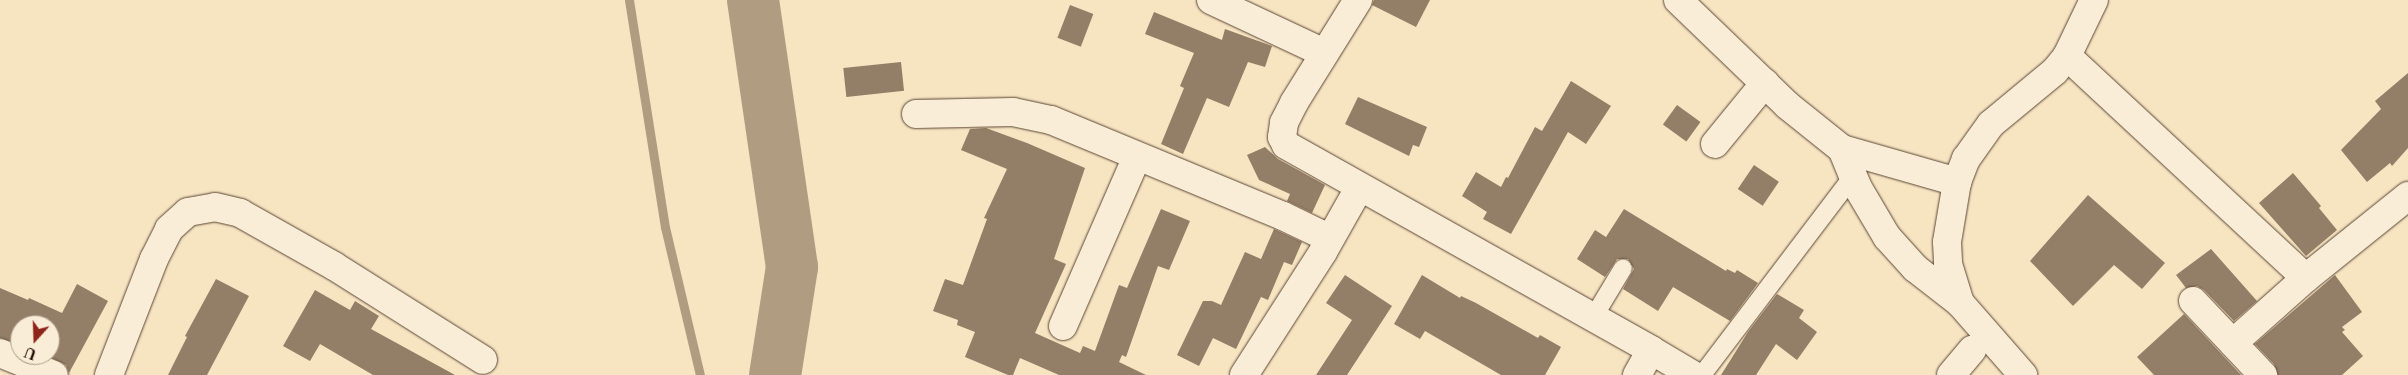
<!DOCTYPE html>
<html>
<head>
<meta charset="utf-8">
<style>
  body { margin:0 }
  #map { position:relative; width:2408px; height:375px; overflow:hidden; background:#f7e4c1; font-family:"Libre Caslon Text",serif }
  div>[style] { position:absolute }
  .stream>* { height:9px; margin:-4.5px; padding:0 4.5px; transform-origin:4.5px; border-radius:4.5px; background:#b09c81 }
  .river>* { height:52px; margin:-26px; padding:0 26px; transform-origin:26px; border-radius:26px; background:#b09c81 }
  .building>* { inset:0; background:#937e67; transform-origin:0 0 }
  .roads { filter:drop-shadow(0 0 1px #5a4535) drop-shadow(0 0 1px #5a4535) }
  .service>* { height:18px; margin:-9px; padding:0 9px; transform-origin:9px; border-radius:9px; background:#faedd7 }
  .minor>* { height:28px; margin:-14px; padding:0 14px; transform-origin:14px; border-radius:14px; background:#faedd7 }
  span { translate:-50% -50%; white-space:nowrap; text-align:center; line-height:1.15; -webkit-text-stroke:5px #faedd7; paint-order:stroke }
  .north { position:absolute; left:10px; top:315px; width:50px; height:50px; box-sizing:border-box; background:#faedd7; border:1px solid #a59583; border-radius:50%; rotate:200deg; font-size:14px; font-weight:700; line-height:20px; text-align:center; color:#261006 }
  .north::after { content:''; display:block; margin:auto; width:18px; height:22px; background:#8f2418; clip-path:polygon(50% 0,100% 100%,50% 72%,0 100%) }
</style>
</head>
<body>
<div id="map">
  <div class="stream">
    <div style="left:629px;top:0;width:230px;rotate:81deg"></div>
    <div style="left:665px;top:227px;width:152px;rotate:76.7deg"></div>
  </div>
  <div class="river">
    <div style="left:753px;top:0;width:270px;rotate:81.7deg"></div>
    <div style="left:792px;top:267px;width:109px;rotate:98.9deg"></div>
  </div>
  <div class="building">
    <div style="clip-path:polygon(1374px 0,1430px 0,1416px 27px,1372px 5px)"></div>
    <div style="left:1070px;top:5px;width:25px;height:35px;rotate:21deg"></div>
    <div style="clip-path:polygon(1154px 12px,1222px 40px,1225px 29px,1272px 46px,1265px 67px,1248px 62px,1229px 107px,1207px 98px,1183px 154px,1161px 144px,1184px 88px,1180px 86px,1194px 53px,1145px 34px)"></div>
    <div style="left:901px;top:62px;width:29px;height:58px;rotate:84deg"></div>
    <div style="clip-path:polygon(2408px 73px,2408px 148px,2392px 166px,2390px 163px,2367px 182px,2341px 150px,2381px 109px,2375px 101px)"></div>
    <div style="clip-path:polygon(1571px 81px,1611px 106px,1586px 144px,1568px 132px,1511px 234px,1483px 219px,1487px 212px,1462px 196px,1476px 172px,1501px 187px,1506px 177px,1508px 178px,1535px 127px,1542px 131px)"></div>
    <div style="clip-path:polygon(1358px 97px,1427px 127px,1419px 147px,1413px 145px,1409px 156px,1345px 124px)"></div>
    <div style="left:1677px;top:105px;width:29px;height:24px;rotate:36deg"></div>
    <div style="clip-path:polygon(986px 128px,1027px 143px,1085px 168px,1054px 259px,1066px 264px,1035px 333px,1080px 353px,1083px 346px,1095px 351px,1119px 285px,1127px 288px,1161px 209px,1190px 221px,1169px 270px,1158px 266px,1126px 357px,1122px 355px,1119px 362px,1146px 375px,1059px 375px,1020px 358px,1013px 375px,1008px 375px,965px 357px,975px 332px,957px 325px,958px 320px,933px 311px,945px 279px,963px 285px,987px 219px,984px 218px,1007px 169px,961px 150px,970px 129px)"></div>
    <div style="clip-path:polygon(1265px 147px,1278px 159px,1325px 185px,1312px 213px,1287px 201px,1290px 194px,1259px 180px,1247px 155px)"></div>
    <div style="left:1754px;top:165px;width:30px;height:29px;rotate:34deg"></div>
    <div style="clip-path:polygon(2293px 173px,2321px 206px,2319px 208px,2337px 230px,2306px 256px,2259px 203px)"></div>
    <div style="clip-path:polygon(2088px 195px,2165px 263px,2142px 289px,2114px 265px,2073px 306px,2030px 261px)"></div>
    <div style="clip-path:polygon(1624px 209px,1726px 271px,1727px 269px,1735px 273px,1737px 270px,1758px 283px,1730px 321px,1673px 287px,1658px 311px,1623px 289px,1634px 269px,1628px 259px,1617px 259px,1605px 277px,1577px 259px,1595px 230px,1606px 237px)"></div>
    <div style="clip-path:polygon(1274px 229px,1302px 242px,1292px 265px,1284px 262px,1268px 300px,1261px 297px,1236px 349px,1213px 338px,1199px 366px,1177px 355px,1203px 301px,1212px 301px,1221px 305px,1245px 252px,1261px 259px)"></div>
    <div style="clip-path:polygon(2211px 249px,2257px 301px,2234px 321px,2204px 290px,2197px 286px,2186px 288px,2176px 275px)"></div>
    <div style="clip-path:polygon(1345px 275px,1392px 306px,1347px 375px,1316px 375px,1352px 320px,1326px 303px)"></div>
    <div style="clip-path:polygon(1422px 275px,1460px 298px,1461px 296px,1476px 303px,1538px 338px,1540px 335px,1561px 347px,1545px 375px,1501px 375px,1425px 331px,1420px 339px,1394px 324px)"></div>
    <div style="clip-path:polygon(2335px 275px,2362px 312px,2342px 327px,2345px 330px,2342px 332px,2363px 356px,2342px 375px,2278px 375px,2274px 364px,2255px 344px)"></div>
    <div style="clip-path:polygon(216px 279px,249px 296px,207px 375px,168px 375px,187px 337px,185px 336px)"></div>
    <div style="clip-path:polygon(77px 284px,108px 301px,69px 373px,66px 365px,46px 355px,50px 355px,50px 325px,20px 325px,20px 344px,0 338px,0 288px,28px 300px,29px 298px,62px 313px)"></div>
    <div style="clip-path:polygon(315px 290px,350px 310px,355px 301px,379px 316px,371px 329px,455px 375px,373px 375px,320px 344px,310px 361px,283px 346px)"></div>
    <div style="clip-path:polygon(1777px 294px,1804px 310px,1799px 318px,1817px 332px,1797px 360px,1776px 344px,1756px 375px,1721px 375px,1748px 332px)"></div>
    <div style="clip-path:polygon(2184px 314px,2241px 375px,2154px 375px,2137px 357px)"></div>
  </div>
  <div class="roads">
    <div class="service">
      <div style="left:1593px;top:318px;width:58px;rotate:-59deg"></div>
      <div style="left:1702px;top:375px;width:250px;rotate:-52.8deg"></div>
    </div>
    <div class="minor">
      <div style="left:1211px;top:0;width:125px;rotate:25.1deg"></div>
      <div style="left:1358px;top:0;width:121px;rotate:121.9deg"></div>
      <div style="left:1294px;top:103px;width:22px;rotate:117deg"></div>
      <div style="left:1284px;top:123px;width:14px;rotate:98deg"></div>
      <div style="left:1282px;top:137px;width:9px;rotate:63deg"></div>
      <div style="left:1286px;top:145px;width:419px;rotate:29.3deg"></div>
      <div style="left:1651px;top:350px;width:29px;rotate:119deg"></div>
      <div style="left:1678px;top:0;width:151px;rotate:43.9deg"></div>
      <div style="left:1787px;top:105px;width:70px;rotate:38.7deg"></div>
      <div style="left:1842px;top:149px;width:120px;rotate:16deg"></div>
      <div style="left:1957px;top:182px;width:61px;rotate:99.5deg"></div>
      <div style="left:1947px;top:242px;width:22px;rotate:87deg"></div>
      <div style="left:1948px;top:264px;width:41px;rotate:72.9deg"></div>
      <div style="left:1960px;top:303px;width:96px;rotate:48.8deg"></div>
      <div style="left:2067px;top:56px;width:326px;rotate:42.9deg"></div>
      <div style="left:916px;top:114px;width:97px;rotate:-1.2deg"></div>
      <div style="left:1013px;top:112px;width:39px;rotate:12deg"></div>
      <div style="left:1051px;top:120px;width:251px;rotate:22.5deg"></div>
      <div style="left:1283px;top:216px;width:51px;rotate:25.6deg"></div>
      <div style="left:1715px;top:144px;width:79px;rotate:-50.7deg"></div>
      <div style="left:1842px;top:149px;width:42px;rotate:67.7deg"></div>
      <div style="left:1858px;top:188px;width:57px;rotate:59.4deg"></div>
      <div style="left:1887px;top:237px;width:42px;rotate:47.9deg"></div>
      <div style="left:1915px;top:268px;width:57px;rotate:37.9deg"></div>
      <div style="left:1957px;top:182px;width:25px;rotate:-69deg"></div>
      <div style="left:1966px;top:159px;width:43px;rotate:-54.5deg"></div>
      <div style="left:1991px;top:124px;width:83px;rotate:-39.6deg"></div>
      <div style="left:2055px;top:71px;width:19px;rotate:-51deg"></div>
      <div style="left:2067px;top:56px;width:62px;rotate:-64.3deg"></div>
      <div style="left:2193px;top:301px;width:102px;rotate:46.6deg"></div>
      <div style="left:1063px;top:326px;width:184px;rotate:-66.4deg"></div>
      <div style="left:2233px;top:343px;width:98px;rotate:-41.7deg"></div>
      <div style="left:2306px;top:278px;width:131px;rotate:-38.8deg"></div>
      <div style="left:1651px;top:350px;width:49px;rotate:30.8deg"></div>
      <div style="left:0;top:353px;width:58px;rotate:22.2deg"></div>
      <div style="left:109px;top:375px;width:124px;rotate:-68.8deg"></div>
      <div style="left:154px;top:259px;width:34px;rotate:-63deg"></div>
      <div style="left:169px;top:229px;width:25px;rotate:-42deg"></div>
      <div style="left:188px;top:212px;width:27px;rotate:-10deg"></div>
      <div style="left:215px;top:207px;width:26px;rotate:13deg"></div>
      <div style="left:240px;top:213px;width:108px;rotate:29.4deg"></div>
      <div style="left:334px;top:266px;width:176px;rotate:32.2deg"></div>
      <div style="left:1244px;top:375px;width:146px;rotate:-57.3deg"></div>
      <div style="left:1323px;top:252px;width:73px;rotate:-60.6deg"></div>
      <div style="left:1951px;top:375px;width:33px;rotate:-50deg"></div>
    </div>
  </div>
  <div class="north">U</div>
</div>
</body>
</html>
